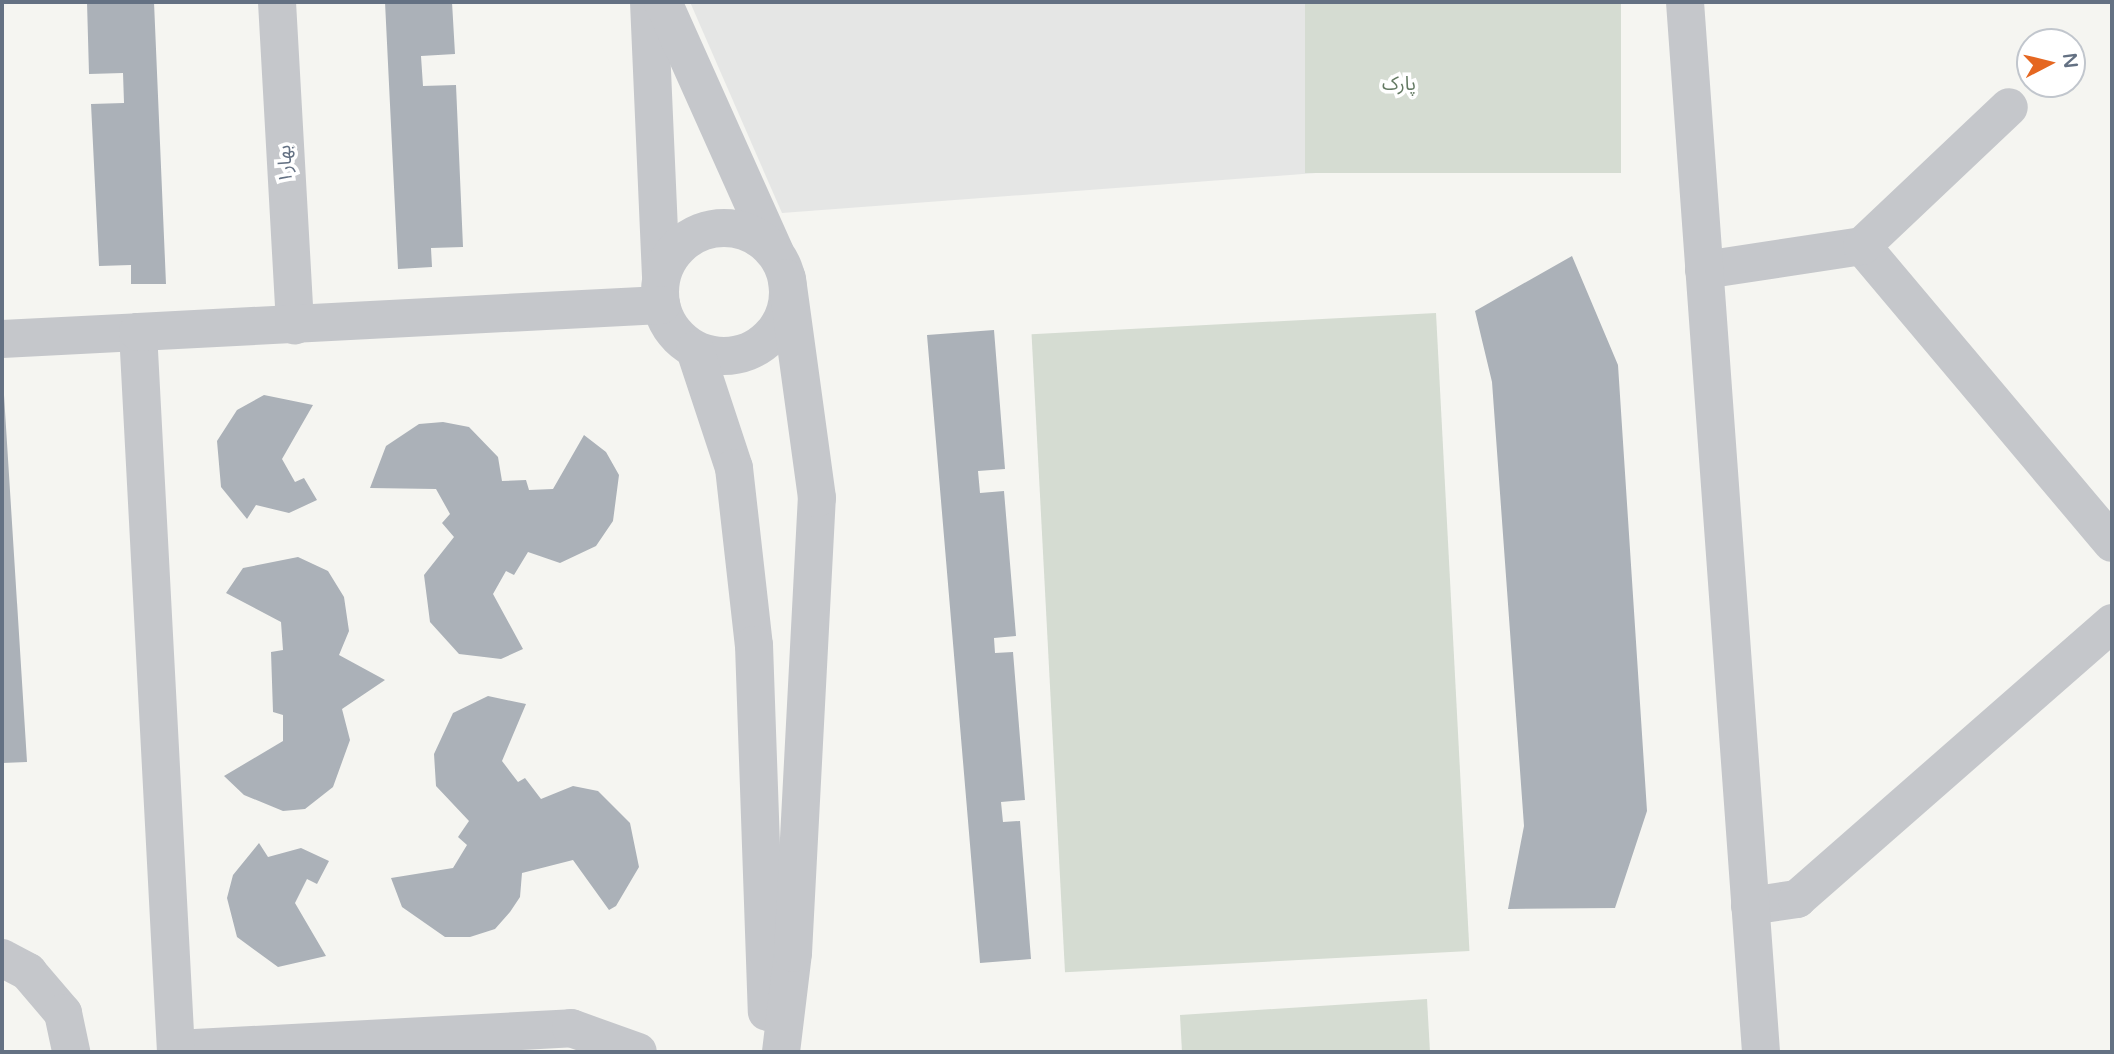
<!DOCTYPE html>
<html>
<head>
<meta charset="utf-8">
<style>
  body { margin:0 }
  #map { position:relative; width:2114px; height:1054px; overflow:hidden; background:#f5f5f1; font-family:"Varela Round","Noto Sans Arabic",sans-serif }
  div>[style] { position:absolute }
  .built>* { inset:0; background:#e5e6e5 }
  .green>* { inset:0; background:#d5dcd2; transform-origin:0 0 }
  .building>* { inset:0; background:#abb1b8 }
  .minor>* { height:38px; margin:-19px; padding:0 19px; transform-origin:19px; border-radius:19px; background:#c5c7cb }
  .minor>.ring { margin:-19px; padding:0; box-sizing:content-box; background:none; border:38px solid #c5c7cb; border-radius:50% }
  .tertiary>* { height:38px; margin:-19px; padding:0 19px; transform-origin:19px; border-radius:19px; background:#c5c7cb }
  span { translate:-50% -50%; white-space:nowrap; text-align:center; line-height:1.15; -webkit-text-stroke:7px #fff; paint-order:stroke }
  .park-label { font-size:19px; color:#647a63 }
  .street-label { font-size:19px; color:#647183 }
  .frame { position:absolute; inset:0; border:4px solid #647183; pointer-events:none }
  .north { position:absolute; left:2016px; top:28px; width:70px; height:70px; box-sizing:border-box; background:#fff; border:2px solid #c1c6cd; border-radius:50%; rotate:83deg; font-size:19px; font-weight:700; line-height:28px; text-align:center; color:#647183 }
  .north::after { content:''; display:block; margin:auto; width:24px; height:32px; background:#e56721; clip-path:polygon(50% 0,100% 100%,50% 72%,0 100%) }
</style>
</head>
<body>
<div id="map">
  <div class="built">
    <div style="clip-path:polygon(690px 2px,1305px 2px,1316px 173px,782px 213px)"></div>
  </div>
  <div class="green">
    <div style="left:1305px;top:2px;width:316px;height:171px"></div>
    <div style="left:1436px;top:313px;width:639px;height:405px;rotate:87deg"></div>
    <div style="clip-path:polygon(1427px 999px,1430px 1052px,1182px 1052px,1180px 1015px)"></div>
  </div>
  <div class="building">
    <div style="clip-path:polygon(87px 2px,154px 2px,166px 284px,131px 284px,131px 265px,99px 266px,91px 104px,124px 103px,123px 73px,89px 74px)"></div>
    <div style="clip-path:polygon(385px 2px,452px 2px,455px 54px,421px 56px,423px 86px,456px 85px,463px 247px,431px 248px,432px 267px,398px 269px)"></div>
    <div style="clip-path:polygon(1572px 256px,1618px 365px,1647px 811px,1615px 908px,1508px 909px,1524px 826px,1492px 382px,1475px 311px)"></div>
    <div style="clip-path:polygon(994px 330px,1005px 469px,978px 471px,980px 493px,1004px 491px,1016px 636px,994px 638px,995px 653px,1013px 652px,1025px 800px,1001px 802px,1003px 822px,1020px 821px,1031px 959px,980px 963px,927px 335px)"></div>
    <div style="clip-path:polygon(2px 363px,27px 762px,2px 763px)"></div>
    <div style="clip-path:polygon(264px 395px,313px 405px,282px 459px,295px 482px,304px 478px,317px 500px,289px 513px,256px 505px,247px 519px,221px 487px,217px 441px,237px 410px)"></div>
    <div style="clip-path:polygon(443px 422px,469px 427px,498px 457px,502px 481px,526px 480px,529px 490px,553px 489px,584px 435px,606px 452px,619px 475px,613px 521px,596px 546px,560px 563px,528px 552px,514px 575px,506px 571px,493px 594px,523px 649px,501px 659px,459px 654px,430px 622px,424px 575px,454px 537px,442px 523px,450px 514px,436px 489px,370px 488px,386px 446px,419px 424px)"></div>
    <div style="clip-path:polygon(298px 557px,328px 571px,344px 597px,349px 631px,339px 655px,385px 680px,342px 709px,350px 740px,333px 787px,305px 809px,283px 811px,244px 795px,224px 776px,283px 741px,283px 715px,273px 712px,271px 652px,283px 650px,281px 622px,226px 593px,243px 568px)"></div>
    <div style="clip-path:polygon(488px 696px,526px 704px,502px 761px,518px 782px,525px 778px,541px 799px,573px 786px,598px 791px,630px 823px,639px 867px,616px 906px,609px 910px,573px 860px,522px 873px,520px 897px,510px 912px,495px 929px,470px 937px,445px 937px,402px 907px,391px 878px,453px 868px,467px 845px,458px 837px,469px 821px,436px 786px,434px 754px,453px 713px)"></div>
    <div style="clip-path:polygon(259px 843px,268px 857px,301px 848px,329px 861px,317px 884px,307px 879px,295px 903px,326px 956px,278px 967px,237px 937px,227px 898px,233px 875px)"></div>
  </div>
  <div class="minor">
    <div style="left:277px;top:2px;width:324px;rotate:86.8deg"></div>
    <div style="left:649px;top:2px;width:274px;rotate:87.5deg"></div>
    <div style="left:663px;top:2px;width:274px;rotate:65.9deg"></div>
    <div class="ring" style="left:660px;top:228px;width:90px;height:90px"></div>
    <div style="left:1862px;top:246px;width:388px;rotate:49.9deg"></div>
    <div style="left:1704px;top:270px;width:160px;rotate:-8.6deg"></div>
    <div style="left:1862px;top:246px;width:202px;rotate:-43.4deg"></div>
    <div style="left:2px;top:339px;width:136px;rotate:-2.9deg"></div>
    <div style="left:695px;top:350px;width:124px;rotate:71.7deg"></div>
    <div style="left:734px;top:468px;width:178px;rotate:83.6deg"></div>
    <div style="left:754px;top:645px;width:367px;rotate:88deg"></div>
    <div style="left:1750px;top:906px;width:48px;rotate:-8.5deg"></div>
    <div style="left:1797px;top:899px;width:419px;rotate:-41.2deg"></div>
    <div style="left:2px;top:958px;width:30px;rotate:28deg"></div>
    <div style="left:28px;top:972px;width:54px;rotate:49.5deg"></div>
    <div style="left:63px;top:1013px;width:40px;rotate:78deg"></div>
    <div style="left:176px;top:1049px;width:396px;rotate:-3deg"></div>
    <div style="left:571px;top:1028px;width:71px;rotate:19.7deg"></div>
    <div style="left:176px;top:1052px;width:721px;rotate:-93.02deg"></div>
    <div style="left:138px;top:332px;width:524px;rotate:-2.96deg"></div>
    <div style="left:781px;top:1052px;width:100px;rotate:-83.1deg"></div>
    <div style="left:793px;top:953px;width:456px;rotate:-87deg"></div>
    <div style="left:817px;top:498px;width:222px;rotate:-97.8deg"></div>
  </div>
  <div class="tertiary">
    <div style="left:1685px;top:2px;width:1053px;rotate:85.86deg"></div>
  </div>
  <div class="park-label">
    <span style="left:1399px;top:85px">پارک</span>
  </div>
  <div class="street-label">
    <span style="left:286px;top:164px;rotate:-93deg">بهار۱</span>
  </div>
  <div class="frame"></div>
  <div class="north">N</div>
</div>
</body>
</html>
